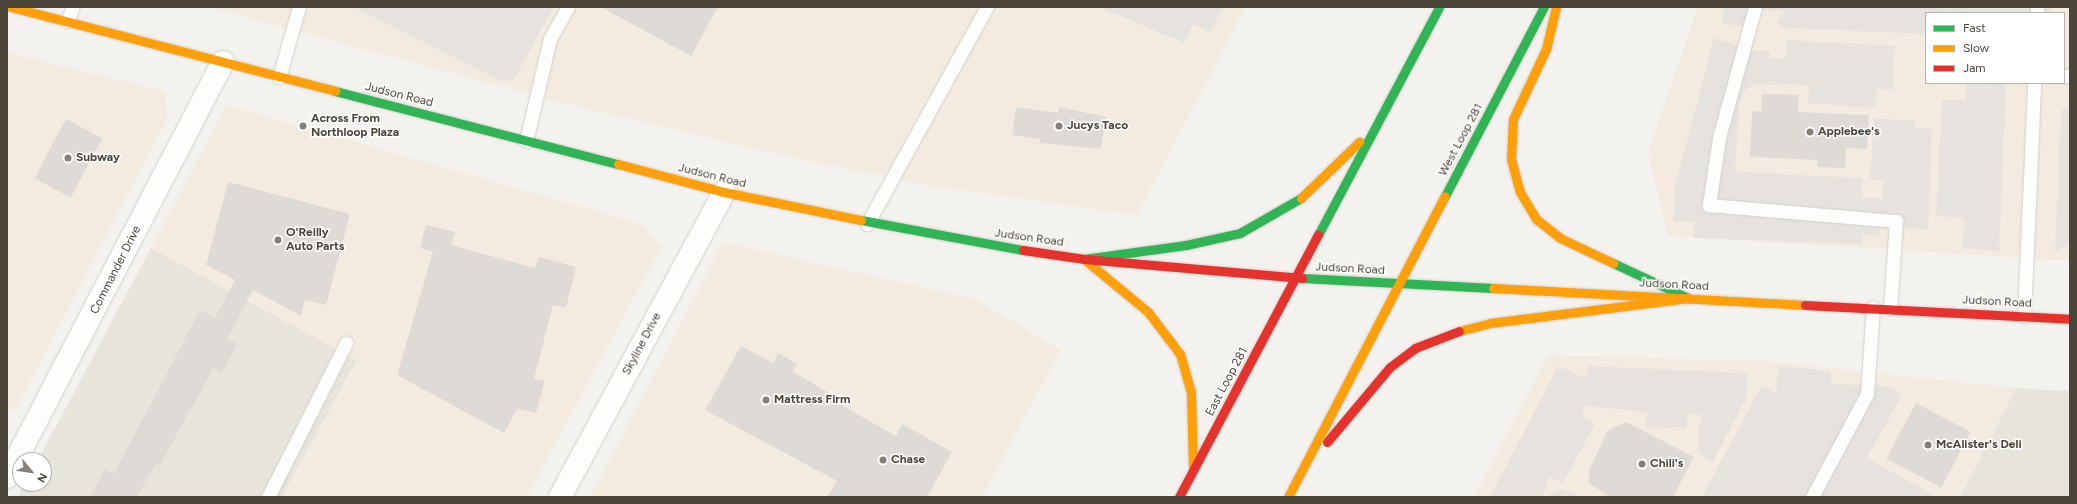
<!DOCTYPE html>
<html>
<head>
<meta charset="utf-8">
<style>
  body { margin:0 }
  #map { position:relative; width:2077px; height:504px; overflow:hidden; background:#f4f2ee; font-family:Figtree,sans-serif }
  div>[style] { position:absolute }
  .residential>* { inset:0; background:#e7e4dc }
  .commercial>* { inset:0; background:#f3ebdf }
  .parking>* { inset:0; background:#e6e3df }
  .building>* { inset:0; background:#dedbd6; transform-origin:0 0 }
  .roads { filter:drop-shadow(0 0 1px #d2d0cb) drop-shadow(0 0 1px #d2d0cb) }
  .lane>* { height:13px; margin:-6.5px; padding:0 6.5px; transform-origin:6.5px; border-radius:6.5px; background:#fdfdfc }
  .street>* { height:22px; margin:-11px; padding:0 11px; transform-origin:11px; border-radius:11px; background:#fdfdfc }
  .fast>* { height:9px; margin:-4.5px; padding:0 4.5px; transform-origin:4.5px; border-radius:4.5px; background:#30b455 }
  .slow>* { height:9px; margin:-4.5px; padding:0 4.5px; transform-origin:4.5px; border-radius:4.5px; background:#ff9f0a }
  .jam>* { height:9px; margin:-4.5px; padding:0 4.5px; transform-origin:4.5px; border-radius:4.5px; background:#e5322d }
  .dots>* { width:11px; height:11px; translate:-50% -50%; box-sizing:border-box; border:2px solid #fff; border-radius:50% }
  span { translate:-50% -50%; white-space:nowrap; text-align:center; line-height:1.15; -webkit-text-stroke:3px #fff; paint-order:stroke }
  .street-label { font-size:12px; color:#4b4439 }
  .poi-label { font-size:12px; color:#4b4439; font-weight:700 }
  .left { translate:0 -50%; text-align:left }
  .frame { position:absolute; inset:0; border:8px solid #4b4439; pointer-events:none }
  .legend { position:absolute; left:1925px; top:12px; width:140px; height:72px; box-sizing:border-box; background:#fff; border:1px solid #b7b4b0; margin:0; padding:5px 7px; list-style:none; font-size:12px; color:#4b4439 }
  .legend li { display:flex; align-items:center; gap:8px; height:20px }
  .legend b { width:20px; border:1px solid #b7b4b0 }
  .north { position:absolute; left:12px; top:452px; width:40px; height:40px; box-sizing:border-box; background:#fff; border:1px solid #b7b4b0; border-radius:50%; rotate:119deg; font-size:11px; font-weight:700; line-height:16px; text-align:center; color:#4b4439 }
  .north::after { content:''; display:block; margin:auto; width:14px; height:18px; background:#868178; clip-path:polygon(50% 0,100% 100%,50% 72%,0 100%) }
</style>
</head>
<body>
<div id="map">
  <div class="residential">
    <div style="clip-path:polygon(151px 248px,357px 360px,282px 497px,18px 497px,25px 484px,44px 484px,44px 460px,38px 460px)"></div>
    <div style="clip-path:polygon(2016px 388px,2070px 391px,2070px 497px,1960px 497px)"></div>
  </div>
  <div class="commercial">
    <div style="clip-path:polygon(208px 7px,1246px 7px,1137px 215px,930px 186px,762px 151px,555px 101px)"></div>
    <div style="clip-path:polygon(evenodd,1698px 7px,2070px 7px,2070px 261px,1668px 236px,1648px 152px,1698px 7px,1926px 13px,2064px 13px,2064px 83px,1926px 83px,1926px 13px)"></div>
    <div style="clip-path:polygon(7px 52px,164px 91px,168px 118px,15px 411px,7px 407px)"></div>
    <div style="clip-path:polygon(226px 105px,643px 224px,661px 247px,527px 497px,282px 497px,357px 360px,151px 248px)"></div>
    <div style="clip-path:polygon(723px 242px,975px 299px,1061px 350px,982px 497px,590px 497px)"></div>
    <div style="clip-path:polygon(1548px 355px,1768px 361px,2016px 388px,1960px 497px,1474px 497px)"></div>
  </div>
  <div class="parking">
    <div style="clip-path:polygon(353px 7px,554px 7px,513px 81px,499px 80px)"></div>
    <div style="clip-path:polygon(1099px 7px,1223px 7px,1210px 33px,1193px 24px,1184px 43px)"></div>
    <div style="clip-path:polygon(1725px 7px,2052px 7px,2051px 13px,1926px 13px,1926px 34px,1784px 28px,1777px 23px,1784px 11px,1750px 9px,1745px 27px,1721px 23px)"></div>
    <div style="clip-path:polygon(1714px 38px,1755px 51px,1770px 51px,1770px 58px,1786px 58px,1786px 40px,1895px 46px,1893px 90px,1877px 89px,1875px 108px,1808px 103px,1809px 85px,1754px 84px,1745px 90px,1739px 103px,1735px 172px,1863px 178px,1862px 198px,1882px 198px,1883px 180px,1870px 179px,1874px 118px,1915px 121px,1914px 127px,1932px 128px,1928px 229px,1880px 228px,1879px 237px,1863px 234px,1861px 244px,1693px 238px,1695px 223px,1673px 221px,1675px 186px)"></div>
    <div style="clip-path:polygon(1967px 83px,2006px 83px,1999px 251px,1962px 248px,1965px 218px,1936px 216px,1942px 100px,1966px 100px)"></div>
    <div style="clip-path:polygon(2070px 106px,2070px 243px,2055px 253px,2061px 111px)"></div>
    <div style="clip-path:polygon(1558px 366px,1586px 378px,1589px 366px,1748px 373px,1746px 398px,1713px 462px,1697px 452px,1701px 415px,1688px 414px,1686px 428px,1646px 427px,1647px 412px,1586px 406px,1582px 415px,1595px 424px,1563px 483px,1548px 477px,1543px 497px,1490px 497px)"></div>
    <div style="clip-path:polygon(1778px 366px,1830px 371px,1831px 384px,1886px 386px,1902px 395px,1867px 458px,1937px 497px,1702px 497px,1762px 385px,1776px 392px)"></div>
    <div style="clip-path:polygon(1562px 488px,1579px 497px,1545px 497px)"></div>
  </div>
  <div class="building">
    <div style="clip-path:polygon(601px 7px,718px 7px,691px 56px)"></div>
    <div style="clip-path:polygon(1762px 94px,1799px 95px,1798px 112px,1869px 115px,1867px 149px,1846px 148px,1845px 168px,1817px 167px,1817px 160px,1750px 157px,1752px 111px,1761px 112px)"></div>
    <div style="clip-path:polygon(1016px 107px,1058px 113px,1059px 107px,1106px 117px,1101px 149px,1040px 143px,1040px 139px,1012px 135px)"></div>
    <div style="left:66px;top:119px;width:41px;height:67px;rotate:28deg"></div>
    <div style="clip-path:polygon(228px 182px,350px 214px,326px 305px,305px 300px,301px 316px,253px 290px,227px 339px,237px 344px,221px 374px,213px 369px,160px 465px,156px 463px,137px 497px,90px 497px,105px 469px,114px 474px,200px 310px,215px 318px,235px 280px,206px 265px)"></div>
    <div style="clip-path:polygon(426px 225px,455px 232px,451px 245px,535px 268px,539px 257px,576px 267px,566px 308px,553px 305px,534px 379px,545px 381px,536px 413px,517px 409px,504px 433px,397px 375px,433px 252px,420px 248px)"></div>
    <div style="clip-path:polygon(741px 346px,773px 363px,778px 353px,797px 364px,793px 372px,826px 391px,824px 395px,896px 436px,902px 424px,952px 452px,927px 497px,827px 497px,837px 481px,705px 410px)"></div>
    <div style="left:1916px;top:403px;width:62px;height:63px;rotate:28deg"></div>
    <div style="clip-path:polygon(1626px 422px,1694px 457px,1673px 497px,1610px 497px,1589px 483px,1589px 471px,1607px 431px)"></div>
  </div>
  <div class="roads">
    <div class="lane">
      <div style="left:1755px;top:7px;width:136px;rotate:105.4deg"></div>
      <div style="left:1719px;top:138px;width:68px;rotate:98.5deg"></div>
      <div style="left:1709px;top:205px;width:188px;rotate:4.9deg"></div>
      <div style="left:1896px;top:221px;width:87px;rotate:93.9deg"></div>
      <div style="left:2037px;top:13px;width:6px;rotate:-90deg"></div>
      <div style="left:67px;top:21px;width:15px;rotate:-67deg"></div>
      <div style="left:2064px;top:76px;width:6px"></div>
      <div style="left:279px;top:77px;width:73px;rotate:-74.1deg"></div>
      <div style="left:526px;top:141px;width:105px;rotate:-76.8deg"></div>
      <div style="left:550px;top:39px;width:37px;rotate:-61deg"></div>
      <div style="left:867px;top:224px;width:248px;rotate:-61.1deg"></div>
      <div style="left:2024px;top:316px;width:233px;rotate:-87.5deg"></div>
      <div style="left:268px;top:497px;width:173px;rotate:-63.1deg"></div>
      <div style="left:1812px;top:497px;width:117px;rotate:-61.9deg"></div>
      <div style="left:1867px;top:394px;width:87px;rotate:-86.1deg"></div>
    </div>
    <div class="street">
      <div style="left:7px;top:477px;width:468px;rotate:-62.5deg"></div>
      <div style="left:560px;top:497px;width:346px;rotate:-61.7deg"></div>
    </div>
    <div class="fast">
      <div style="left:335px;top:91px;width:292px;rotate:14.5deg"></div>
      <div style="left:1445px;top:196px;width:213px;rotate:-62.4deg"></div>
      <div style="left:861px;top:220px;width:165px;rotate:10.5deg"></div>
      <div style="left:1318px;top:235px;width:258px;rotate:-62deg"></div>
      <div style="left:1084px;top:259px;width:103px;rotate:-7.8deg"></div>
      <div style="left:1186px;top:245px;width:55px;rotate:-12.5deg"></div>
      <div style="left:1240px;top:233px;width:70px;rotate:-29.8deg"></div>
      <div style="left:1613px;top:263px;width:83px;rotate:25deg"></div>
      <div style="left:1302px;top:278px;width:191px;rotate:3deg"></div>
    </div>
    <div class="slow">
      <div style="left:11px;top:7px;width:335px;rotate:14.5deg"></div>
      <div style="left:1556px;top:7px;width:43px;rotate:103.4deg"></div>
      <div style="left:1546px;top:49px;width:77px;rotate:115.2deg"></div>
      <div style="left:1513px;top:119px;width:40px;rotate:92.9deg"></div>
      <div style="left:1511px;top:159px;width:34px;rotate:75deg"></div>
      <div style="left:1520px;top:192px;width:31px;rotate:59deg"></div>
      <div style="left:1536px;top:219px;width:31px;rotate:38deg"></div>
      <div style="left:1560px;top:238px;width:59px;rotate:25.3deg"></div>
      <div style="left:618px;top:164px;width:110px;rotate:14.8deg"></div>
      <div style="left:724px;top:192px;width:140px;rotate:11.6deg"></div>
      <div style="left:1301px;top:198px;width:81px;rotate:-44deg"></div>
      <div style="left:1084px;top:259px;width:83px;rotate:39.6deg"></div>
      <div style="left:1148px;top:312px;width:53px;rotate:52.7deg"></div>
      <div style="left:1180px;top:354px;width:40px;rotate:74deg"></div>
      <div style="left:1191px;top:392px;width:75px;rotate:88.5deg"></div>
      <div style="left:1493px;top:288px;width:312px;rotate:3.1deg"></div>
      <div style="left:1459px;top:331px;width:32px;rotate:-14deg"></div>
      <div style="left:1490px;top:323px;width:200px;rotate:-7.2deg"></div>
      <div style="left:1288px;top:497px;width:339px;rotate:-62.5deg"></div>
    </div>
    <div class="jam">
      <div style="left:1023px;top:250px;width:62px;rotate:8.4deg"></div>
      <div style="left:1084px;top:259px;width:219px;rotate:5deg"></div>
      <div style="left:1805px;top:305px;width:265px;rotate:3deg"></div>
      <div style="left:1327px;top:442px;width:98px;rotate:-50deg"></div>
      <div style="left:1390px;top:367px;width:31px;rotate:-37deg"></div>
      <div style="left:1415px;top:348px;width:47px;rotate:-21.1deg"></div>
      <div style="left:1179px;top:497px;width:297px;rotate:-62.1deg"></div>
    </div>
  </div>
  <div class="dots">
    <div style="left:303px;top:126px;background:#868178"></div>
    <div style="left:1059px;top:126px;background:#868178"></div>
    <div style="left:1810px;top:132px;background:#868178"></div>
    <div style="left:68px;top:158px;background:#868178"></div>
    <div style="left:278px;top:240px;background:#868178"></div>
    <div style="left:766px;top:400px;background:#868178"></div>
    <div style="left:1928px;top:445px;background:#868178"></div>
    <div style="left:883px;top:460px;background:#868178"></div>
    <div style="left:1642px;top:464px;background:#868178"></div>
  </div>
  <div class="street-label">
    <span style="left:399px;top:95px;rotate:14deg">Judson Road</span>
    <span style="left:1461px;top:140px;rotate:-62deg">West Loop 281</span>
    <span style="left:712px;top:176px;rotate:14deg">Judson Road</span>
    <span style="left:1029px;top:238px;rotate:8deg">Judson Road</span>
    <span style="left:1350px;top:269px;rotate:3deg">Judson Road</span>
    <span style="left:116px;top:270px;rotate:-63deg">Commander Drive</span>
    <span style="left:1674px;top:285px;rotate:3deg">Judson Road</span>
    <span style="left:1997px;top:302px;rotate:3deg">Judson Road</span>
    <span style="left:642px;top:344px;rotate:-62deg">Skyline Drive</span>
    <span style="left:1227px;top:382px;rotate:-62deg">East Loop 281</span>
  </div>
  <div class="poi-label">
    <span class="left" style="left:311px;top:126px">Across From<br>Northloop Plaza</span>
    <span class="left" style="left:1067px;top:126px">Jucys Taco</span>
    <span class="left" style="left:1818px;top:132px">Applebee's</span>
    <span class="left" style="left:76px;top:158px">Subway</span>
    <span class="left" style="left:286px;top:240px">O'Reilly<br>Auto Parts</span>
    <span class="left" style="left:774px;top:400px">Mattress Firm</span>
    <span class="left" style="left:1936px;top:445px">McAlister's Deli</span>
    <span class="left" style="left:891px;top:460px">Chase</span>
    <span class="left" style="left:1650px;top:464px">Chili's</span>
  </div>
  <div class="frame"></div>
  <ul class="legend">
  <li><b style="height:5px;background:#30b455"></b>Fast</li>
  <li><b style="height:5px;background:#ff9f0a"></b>Slow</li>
  <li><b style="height:5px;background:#e5322d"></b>Jam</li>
  </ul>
  <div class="north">N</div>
</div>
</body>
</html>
